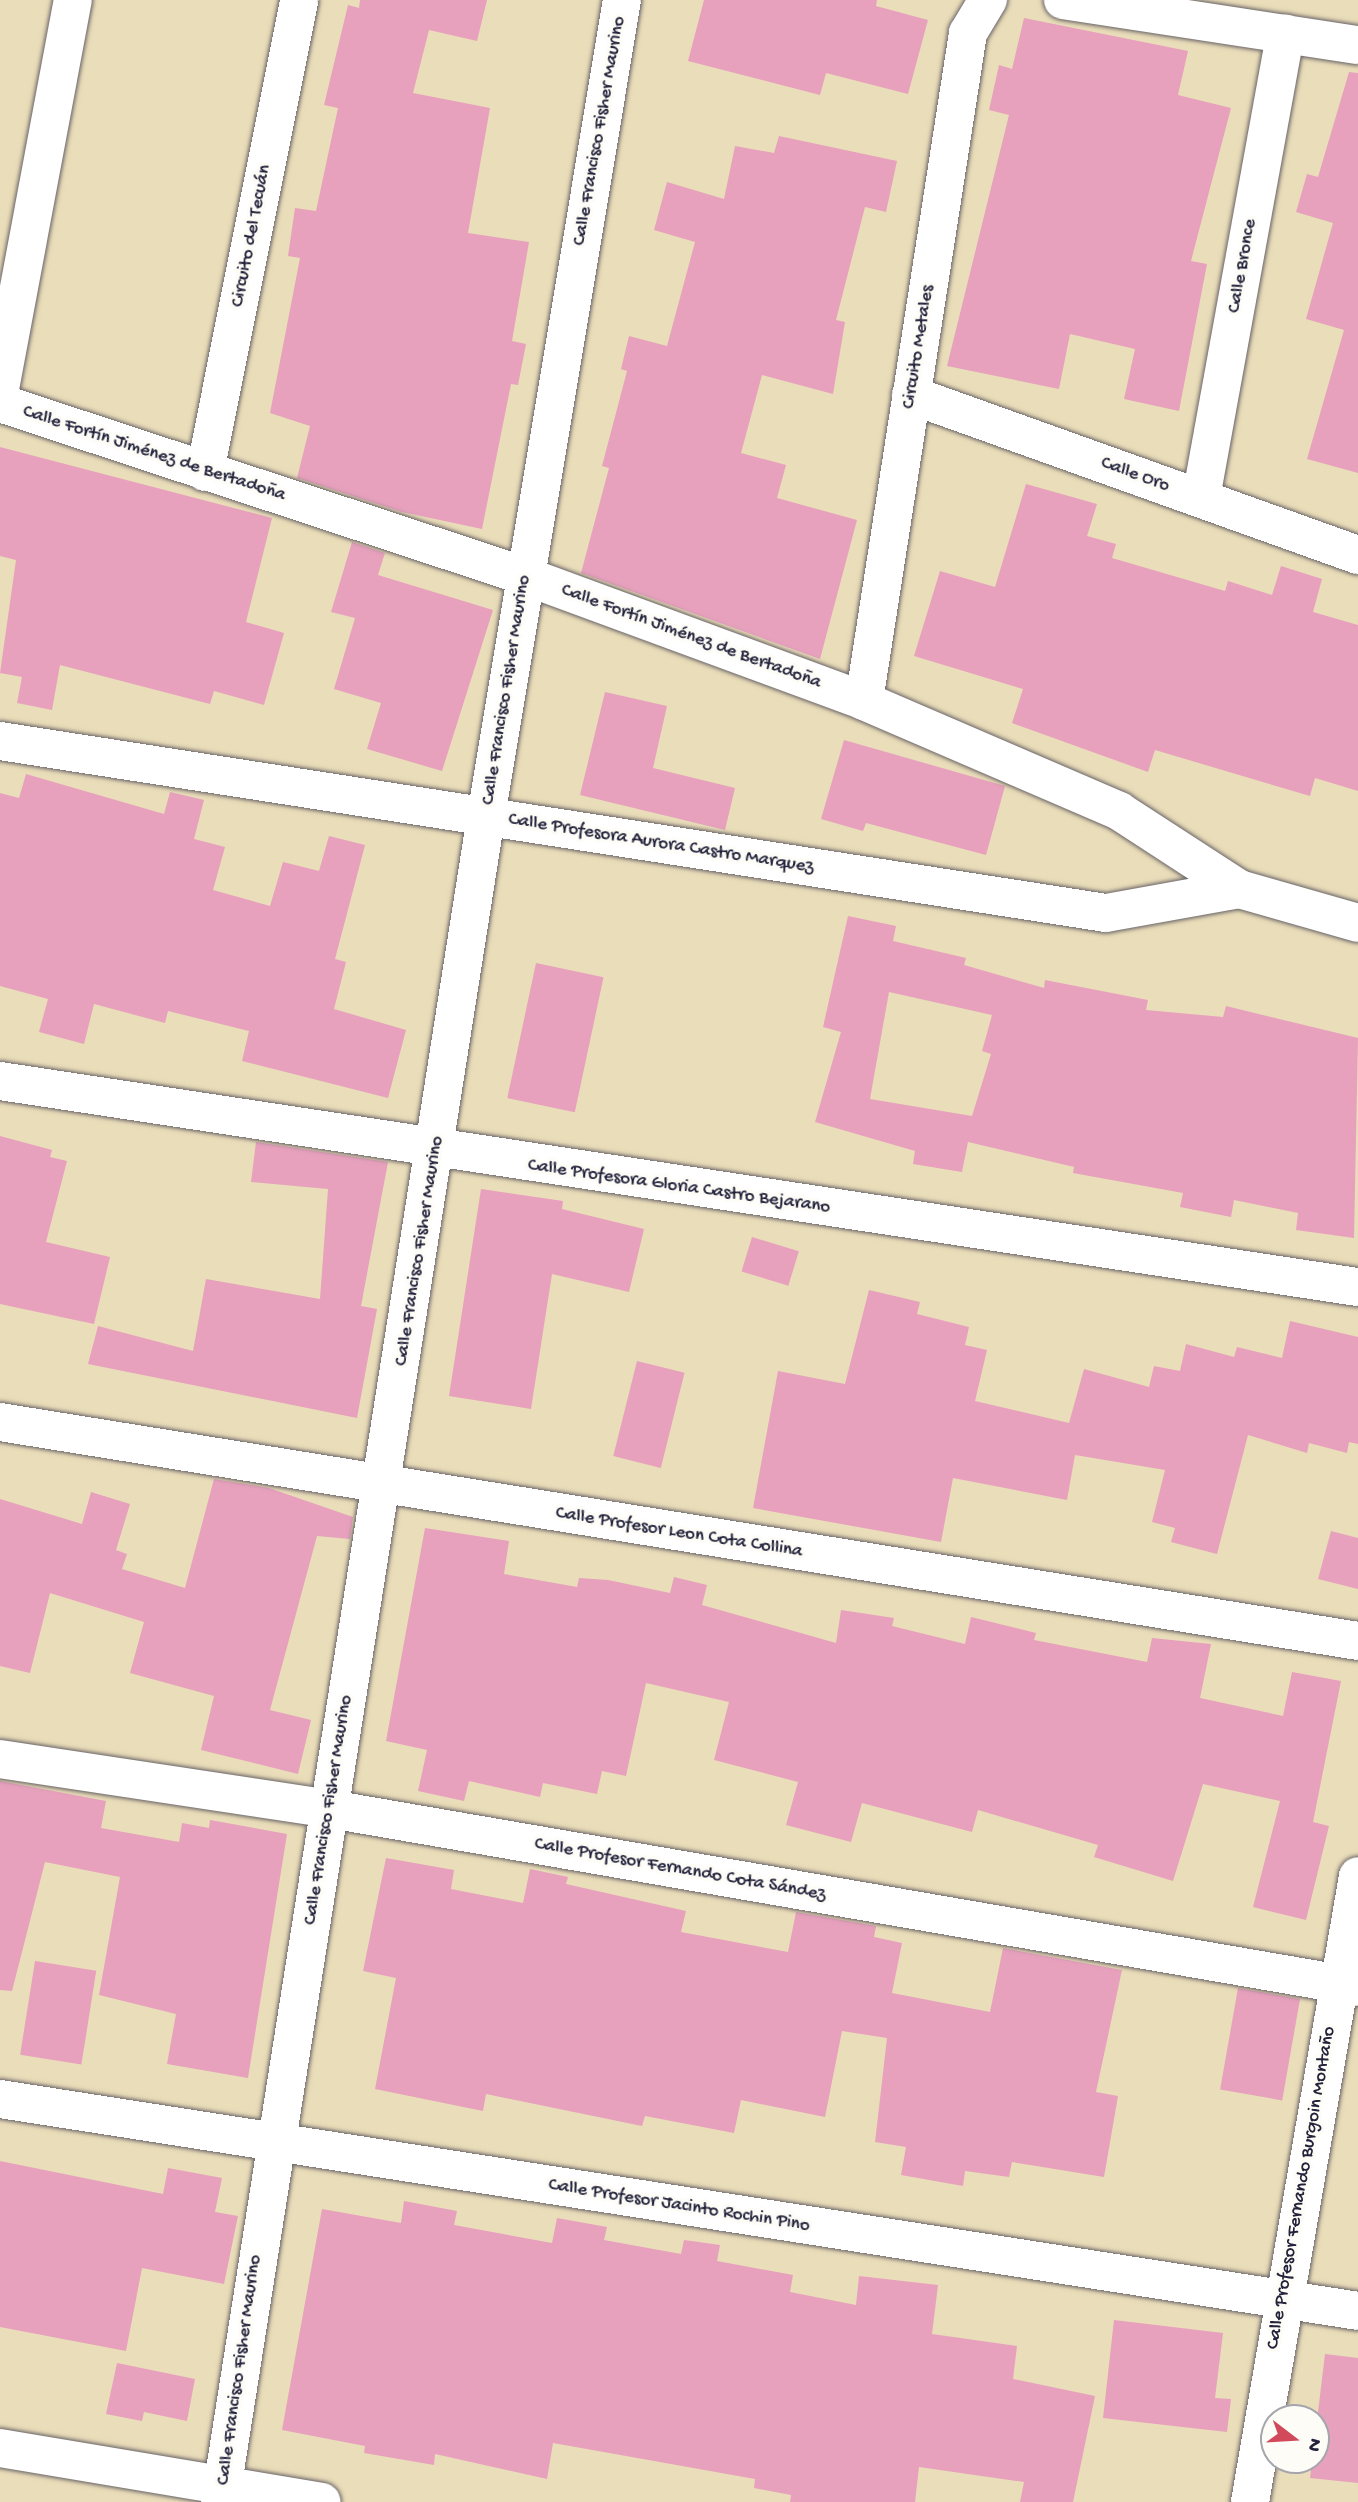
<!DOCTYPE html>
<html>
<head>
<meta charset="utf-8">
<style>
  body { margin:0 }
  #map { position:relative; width:1358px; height:2502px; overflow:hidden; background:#eaddb9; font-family:"Gochi Hand",sans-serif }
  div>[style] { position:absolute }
  .building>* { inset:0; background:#e7a1bd; transform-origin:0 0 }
  .roads { filter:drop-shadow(0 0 2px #686367) drop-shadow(0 0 2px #686367) }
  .street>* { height:38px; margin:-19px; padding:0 19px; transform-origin:19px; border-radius:19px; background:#fff }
  .secondary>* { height:38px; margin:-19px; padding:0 19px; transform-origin:19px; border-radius:19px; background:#fff }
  span { translate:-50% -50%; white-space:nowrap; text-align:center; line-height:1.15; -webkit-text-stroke:7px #fdfcf7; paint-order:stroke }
  .street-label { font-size:19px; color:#22223b }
  .north { position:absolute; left:1260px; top:2404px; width:70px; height:70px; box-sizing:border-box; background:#fdfcf7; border:2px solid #a5a5ac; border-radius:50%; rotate:107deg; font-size:19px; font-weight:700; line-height:28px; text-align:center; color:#22223b }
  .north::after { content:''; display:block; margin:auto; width:24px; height:32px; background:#d1495b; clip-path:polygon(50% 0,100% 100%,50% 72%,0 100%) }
</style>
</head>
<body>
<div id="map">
  <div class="building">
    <div style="clip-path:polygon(360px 0,487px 0,477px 41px,429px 30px,413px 93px,490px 108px,468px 233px,529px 242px,512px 341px,526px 344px,518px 385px,511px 384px,482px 529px,402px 512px,297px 478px,310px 426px,270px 413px,300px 258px,288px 256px,295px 208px,316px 211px,338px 108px,324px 105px,348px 5px,359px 8px)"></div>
    <div style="clip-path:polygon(704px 0,877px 0,876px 6px,928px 20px,908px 94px,826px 73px,820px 95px,688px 61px)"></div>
    <div style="clip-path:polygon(1024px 18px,1188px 51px,1178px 95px,1231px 108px,1191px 261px,1207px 264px,1179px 411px,1124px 399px,1135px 349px,1070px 334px,1059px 389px,947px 366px,1009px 115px,989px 110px,999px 65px,1012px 69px)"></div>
    <div style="clip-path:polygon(1349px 72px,1358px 73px,1358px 473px,1307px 459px,1344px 330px,1306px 319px,1333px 223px,1296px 212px,1307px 174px,1318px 177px)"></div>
    <div style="clip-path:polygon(779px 136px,897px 161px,886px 212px,865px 207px,836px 320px,845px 322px,833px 394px,762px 375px,741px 453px,786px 465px,777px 498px,857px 520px,820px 659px,581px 573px,609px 468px,602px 466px,627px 371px,621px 369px,629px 336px,667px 346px,695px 242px,654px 230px,667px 182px,724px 199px,735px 146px,774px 153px)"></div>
    <div style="clip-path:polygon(0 447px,272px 518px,246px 622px,284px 633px,264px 705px,214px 691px,210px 704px,60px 665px,52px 710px,17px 703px,22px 677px,0 673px,16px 560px,0 556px)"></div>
    <div style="clip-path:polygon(1026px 484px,1097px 504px,1087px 536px,1116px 544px,1112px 558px,1225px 591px,1228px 581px,1272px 595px,1281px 566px,1322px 579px,1313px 612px,1358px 625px,1358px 791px,1315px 778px,1310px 796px,1155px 750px,1148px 772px,1012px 723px,1023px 689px,914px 656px,940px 571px,995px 587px)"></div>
    <div style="clip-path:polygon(352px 542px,385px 553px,378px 575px,493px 610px,442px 771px,367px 749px,381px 703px,334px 689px,355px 618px,331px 612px)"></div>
    <div style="clip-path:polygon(605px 692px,667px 706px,653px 768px,735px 788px,725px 830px,580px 795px)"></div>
    <div style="clip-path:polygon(844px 740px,1005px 786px,986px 855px,866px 823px,863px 831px,821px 819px)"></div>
    <div style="clip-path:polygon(26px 774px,164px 814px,170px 792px,204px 800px,194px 839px,225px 847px,213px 890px,270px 906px,283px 862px,319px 871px,329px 836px,365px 845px,335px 959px,346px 962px,334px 1009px,406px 1030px,388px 1098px,242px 1061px,249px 1031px,168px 1011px,165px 1023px,94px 1004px,84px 1044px,39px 1032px,48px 999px,0 986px,0 793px,19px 798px)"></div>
    <div style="clip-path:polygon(evenodd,848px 916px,896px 926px,893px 941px,966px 958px,964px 965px,1044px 988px,1045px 980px,1148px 1000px,1146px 1010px,1223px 1017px,1226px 1006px,1358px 1038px,1354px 1238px,1296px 1230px,1298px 1213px,1234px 1200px,1231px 1217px,1180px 1207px,1183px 1193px,1073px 1173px,1074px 1167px,968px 1142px,962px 1172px,913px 1164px,915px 1151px,815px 1122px,841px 1032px,823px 1027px,848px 916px,889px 992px,992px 1015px,982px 1051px,991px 1054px,972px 1116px,870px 1099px,889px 992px)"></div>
    <div style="left:536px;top:963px;width:69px;height:138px;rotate:12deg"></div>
    <div style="clip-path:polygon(0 1136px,52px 1150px,50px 1157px,67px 1161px,46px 1242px,110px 1257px,94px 1324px,0 1304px)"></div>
    <div style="clip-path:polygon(256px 1142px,388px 1162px,361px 1306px,377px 1309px,357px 1418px,88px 1364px,98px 1326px,193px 1351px,206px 1279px,320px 1299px,328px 1189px,251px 1182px)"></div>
    <div style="clip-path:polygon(481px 1189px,563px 1201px,562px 1209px,644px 1229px,629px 1292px,552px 1274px,531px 1409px,449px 1396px)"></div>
    <div style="left:752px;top:1237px;width:49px;height:36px;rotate:17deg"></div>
    <div style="clip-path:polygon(869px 1290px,920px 1302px,917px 1314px,969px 1327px,965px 1345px,987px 1350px,975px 1401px,1069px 1423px,1084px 1369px,1149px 1387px,1154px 1366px,1180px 1371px,1186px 1344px,1234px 1357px,1237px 1347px,1282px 1358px,1290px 1321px,1358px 1337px,1358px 1444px,1349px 1442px,1347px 1453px,1309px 1443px,1307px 1453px,1248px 1435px,1217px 1554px,1171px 1542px,1175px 1528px,1152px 1522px,1165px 1470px,1075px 1455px,1067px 1500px,953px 1478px,941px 1542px,753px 1508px,778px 1371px,845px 1384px)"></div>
    <div style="left:637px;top:1361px;width:49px;height:98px;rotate:14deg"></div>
    <div style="clip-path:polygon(214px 1479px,269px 1488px,353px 1517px,350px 1539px,317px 1536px,270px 1710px,311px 1720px,298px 1774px,201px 1750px,214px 1696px,130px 1673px,144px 1622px,50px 1593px,30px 1673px,0 1666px,0 1499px,82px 1524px,91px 1492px,130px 1504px,116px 1550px,127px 1554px,122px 1569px,185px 1588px)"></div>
    <div style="clip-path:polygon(425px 1528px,509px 1541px,504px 1574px,577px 1587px,579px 1578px,608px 1580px,670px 1593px,674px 1577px,707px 1585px,702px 1605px,836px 1643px,841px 1610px,894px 1618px,892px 1626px,965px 1644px,971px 1617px,1036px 1633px,1034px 1640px,1147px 1662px,1152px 1638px,1211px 1644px,1200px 1698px,1283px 1716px,1292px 1672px,1341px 1681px,1313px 1822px,1329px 1826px,1306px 1920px,1253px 1907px,1280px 1801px,1203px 1784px,1173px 1881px,1094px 1857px,1098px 1845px,978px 1810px,972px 1832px,862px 1803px,851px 1842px,786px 1825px,798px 1782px,714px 1760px,729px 1702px,646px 1683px,626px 1776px,602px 1771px,597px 1794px,543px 1783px,540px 1797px,469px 1781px,464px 1801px,418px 1791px,427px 1750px,386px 1741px)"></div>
    <div style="clip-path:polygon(1331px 1531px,1358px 1538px,1358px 1589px,1318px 1579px)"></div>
    <div style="clip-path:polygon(0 1781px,106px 1801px,101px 1828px,179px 1842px,182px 1823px,209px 1828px,210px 1820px,287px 1834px,248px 2078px,167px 2064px,176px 2014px,99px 1995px,120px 1877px,45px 1862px,12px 1991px,0 1990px)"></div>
    <div style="clip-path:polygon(386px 1858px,454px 1870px,451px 1889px,523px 1903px,530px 1869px,568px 1877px,566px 1884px,686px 1911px,681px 1932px,788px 1952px,796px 1912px,876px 1926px,874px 1937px,902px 1943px,892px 1993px,990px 2012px,1003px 1948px,1122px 1970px,1096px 2092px,1118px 2096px,1104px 2177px,1012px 2162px,1009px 2177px,965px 2171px,963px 2186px,901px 2175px,906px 2147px,875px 2142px,887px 2038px,842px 2031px,825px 2117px,741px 2100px,734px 2133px,645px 2116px,642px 2126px,486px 2094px,483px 2111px,375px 2089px,396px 1978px,363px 1971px)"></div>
    <div style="left:35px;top:1961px;width:62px;height:95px;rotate:9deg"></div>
    <div style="left:1238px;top:1988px;width:63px;height:103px;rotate:10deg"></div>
    <div style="clip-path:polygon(0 2161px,163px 2194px,168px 2168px,222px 2178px,215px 2212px,238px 2216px,224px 2284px,142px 2268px,126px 2351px,0 2327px)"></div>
    <div style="clip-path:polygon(404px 2201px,457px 2211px,454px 2225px,552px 2243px,557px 2218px,607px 2227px,604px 2240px,681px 2254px,684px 2240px,720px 2245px,717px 2261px,793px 2275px,790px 2292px,856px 2305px,859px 2276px,938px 2285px,932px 2334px,1017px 2346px,1013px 2379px,1095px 2396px,1073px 2502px,1020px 2502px,1024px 2482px,919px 2467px,915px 2502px,790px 2502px,791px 2495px,754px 2488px,755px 2479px,553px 2443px,547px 2479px,435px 2454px,434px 2465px,364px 2453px,365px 2446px,282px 2430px,322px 2209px,401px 2223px)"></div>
    <div style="clip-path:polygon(1114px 2320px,1223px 2333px,1215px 2398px,1231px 2399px,1227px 2432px,1103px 2418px)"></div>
    <div style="clip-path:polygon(1325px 2354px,1358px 2358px,1358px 2483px,1310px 2478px)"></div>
    <div style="clip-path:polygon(117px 2363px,195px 2379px,187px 2421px,144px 2412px,142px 2421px,106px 2414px)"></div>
  </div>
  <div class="roads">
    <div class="street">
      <div style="left:1063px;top:0;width:298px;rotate:8.7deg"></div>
      <div style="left:0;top:389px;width:396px;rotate:-79.4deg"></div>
      <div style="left:911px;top:395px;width:475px;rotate:19.7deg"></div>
      <div style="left:0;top:403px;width:553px;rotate:18.24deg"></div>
      <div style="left:525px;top:576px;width:361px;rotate:20.2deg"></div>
      <div style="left:864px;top:701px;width:278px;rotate:23.3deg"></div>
      <div style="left:1119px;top:811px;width:143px;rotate:33deg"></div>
      <div style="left:1239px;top:889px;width:124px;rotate:15.9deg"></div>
      <div style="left:205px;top:472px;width:481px;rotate:-78.7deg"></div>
      <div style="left:1201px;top:498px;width:472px;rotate:-79.7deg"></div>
      <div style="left:864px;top:701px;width:676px;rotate:-81.15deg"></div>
      <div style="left:968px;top:33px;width:39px;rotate:-59deg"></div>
      <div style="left:0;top:741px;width:1119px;rotate:8.84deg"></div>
      <div style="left:1106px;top:913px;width:135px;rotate:-10.2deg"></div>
      <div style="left:0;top:1081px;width:1374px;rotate:8.63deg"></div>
      <div style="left:0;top:1422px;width:1376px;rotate:9.16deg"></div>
      <div style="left:0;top:1759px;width:334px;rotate:8.6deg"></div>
      <div style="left:330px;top:1809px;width:1043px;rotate:9.82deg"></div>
      <div style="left:0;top:2099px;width:1374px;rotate:8.87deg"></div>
      <div style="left:0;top:2448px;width:326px;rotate:9.5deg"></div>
      <div style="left:1250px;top:2502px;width:635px;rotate:-80.21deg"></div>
    </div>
    <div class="secondary">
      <div style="left:220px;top:2502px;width:1706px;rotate:-81.03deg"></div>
      <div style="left:486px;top:817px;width:828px;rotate:-80.55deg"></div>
    </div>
  </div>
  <div class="street-label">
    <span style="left:600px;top:131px;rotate:-80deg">Calle Francisco Fisher Maurino</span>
    <span style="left:252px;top:236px;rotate:-79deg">Circuito del Tecuán</span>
    <span style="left:1243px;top:266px;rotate:-80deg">Calle Bronce</span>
    <span style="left:919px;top:347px;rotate:-81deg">Circuito Metales</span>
    <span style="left:154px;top:454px;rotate:18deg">Calle Fortín Jiménez de Bertadoña</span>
    <span style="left:1135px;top:475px;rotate:20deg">Calle Oro</span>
    <span style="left:691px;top:637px;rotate:20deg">Calle Fortín Jiménez de Bertadoña</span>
    <span style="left:507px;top:690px;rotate:-81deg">Calle Francisco Fisher Maurino</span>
    <span style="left:661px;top:844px;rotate:9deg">Calle Profesora Aurora Castro Marquez</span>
    <span style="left:679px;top:1187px;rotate:8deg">Calle Profesora Gloria Castro Bejarano</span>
    <span style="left:420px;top:1251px;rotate:-81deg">Calle Francisco Fisher Maurino</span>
    <span style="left:679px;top:1533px;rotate:9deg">Calle Profesor Leon Cota Collina</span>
    <span style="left:329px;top:1810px;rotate:-81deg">Calle Francisco Fisher Maurino</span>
    <span style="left:680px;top:1870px;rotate:10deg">Calle Profesor Fernando Cota Sández</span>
    <span style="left:1302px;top:2188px;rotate:-80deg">Calle Profesor Fernando Burgoin Montaño</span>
    <span style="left:679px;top:2206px;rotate:9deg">Calle Profesor Jacinto Rochin Pino</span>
    <span style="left:240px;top:2370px;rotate:-82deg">Calle Francisco Fisher Maurino</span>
  </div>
  <div class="north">N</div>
</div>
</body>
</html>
